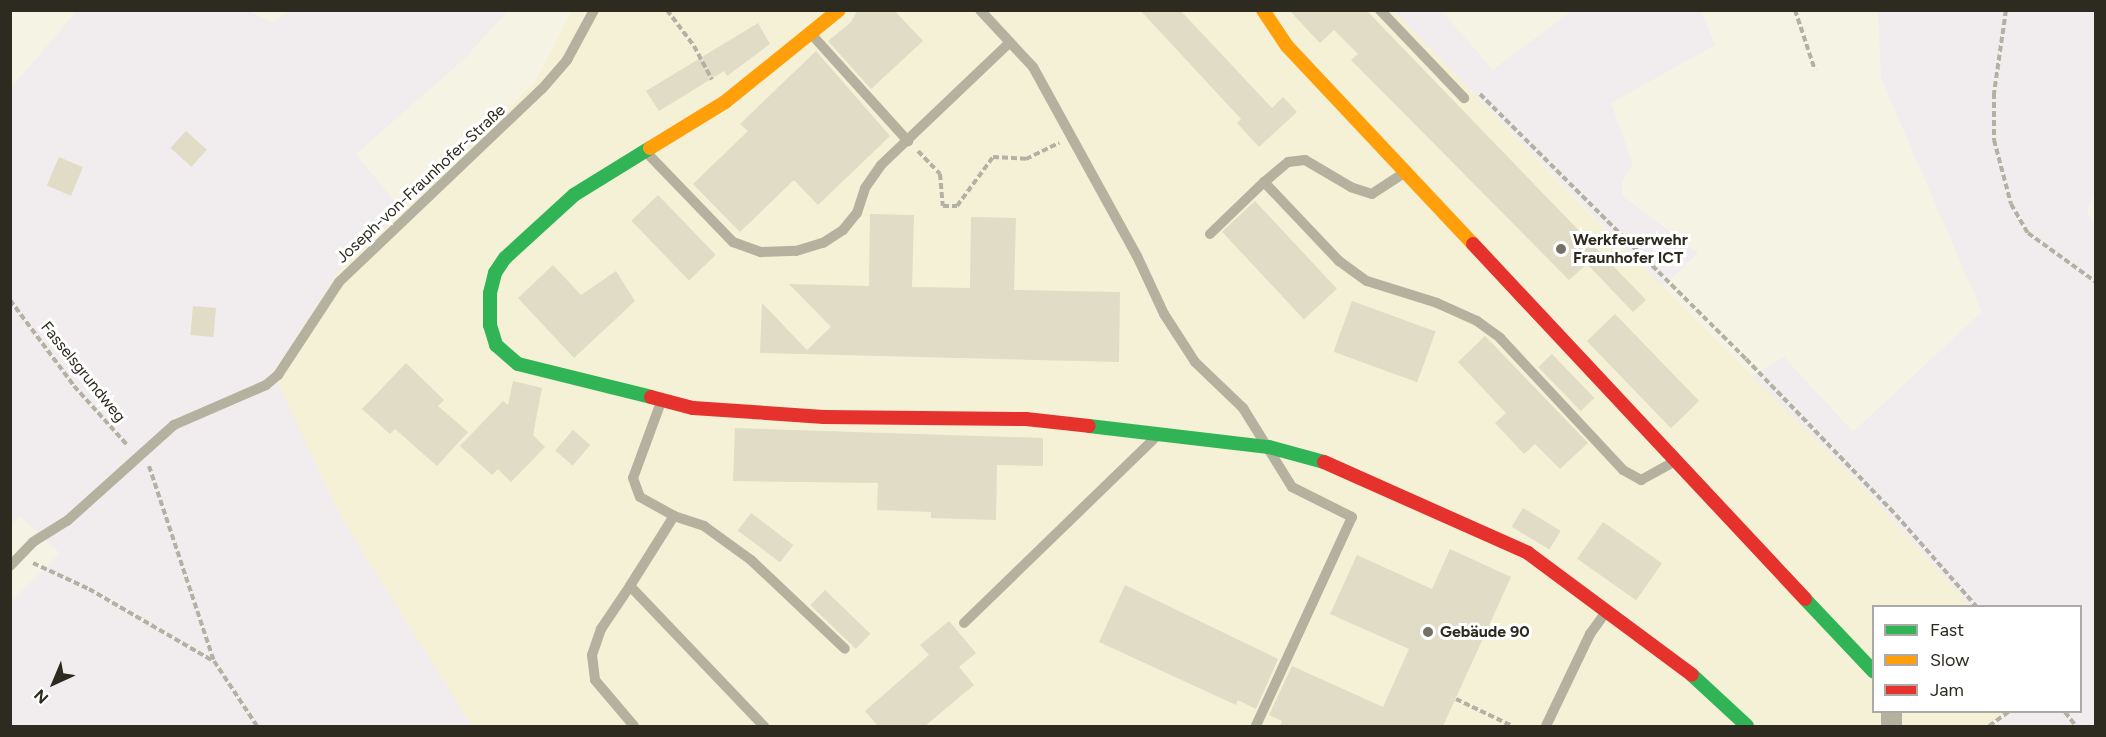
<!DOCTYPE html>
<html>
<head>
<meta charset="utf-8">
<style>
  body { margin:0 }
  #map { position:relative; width:2106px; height:737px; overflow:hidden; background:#f5f3e4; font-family:Figtree,sans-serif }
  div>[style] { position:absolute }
  .built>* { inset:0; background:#f5f1d6 }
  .green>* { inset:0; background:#f1eced }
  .building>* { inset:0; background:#e0dcc5; transform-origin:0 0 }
  .path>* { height:4px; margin-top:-2px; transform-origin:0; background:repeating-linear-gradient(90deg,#b3b1a3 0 6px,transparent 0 9px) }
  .lane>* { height:10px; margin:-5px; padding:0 5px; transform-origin:5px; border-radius:5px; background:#b4b19e }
  .street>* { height:21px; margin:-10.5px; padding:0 10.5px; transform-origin:10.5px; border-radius:10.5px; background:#b4b19e }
  .fast>* { height:14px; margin:-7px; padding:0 7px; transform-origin:7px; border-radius:7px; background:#30b455 }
  .slow>* { height:14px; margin:-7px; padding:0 7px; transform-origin:7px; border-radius:7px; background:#ff9f0a }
  .jam>* { height:14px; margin:-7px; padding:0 7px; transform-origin:7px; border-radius:7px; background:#e5322d }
  .dots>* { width:16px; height:16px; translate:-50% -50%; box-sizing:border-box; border:3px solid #fff; border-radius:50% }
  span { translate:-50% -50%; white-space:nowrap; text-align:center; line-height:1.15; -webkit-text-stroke:6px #fff; paint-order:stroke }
  .street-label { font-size:16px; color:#2d2b20 }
  .poi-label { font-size:16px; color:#2d2b20; font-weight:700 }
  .left { translate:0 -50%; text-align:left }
  .frame { position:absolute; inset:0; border:12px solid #2d2b20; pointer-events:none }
  .legend { position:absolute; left:1872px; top:605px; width:210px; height:108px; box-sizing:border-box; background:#fff; border:2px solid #abaaa6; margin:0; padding:8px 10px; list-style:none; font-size:18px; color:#2d2b20 }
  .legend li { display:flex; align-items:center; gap:12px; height:30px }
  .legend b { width:30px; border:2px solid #abaaa6 }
  .north { position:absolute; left:24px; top:653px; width:60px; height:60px; -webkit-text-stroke:4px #fff; paint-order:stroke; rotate:224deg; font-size:16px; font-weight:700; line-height:24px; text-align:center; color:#2d2b20 }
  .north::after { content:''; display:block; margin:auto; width:21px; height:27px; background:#2d2b20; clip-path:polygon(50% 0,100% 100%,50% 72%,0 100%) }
</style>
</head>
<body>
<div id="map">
  <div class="built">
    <div style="clip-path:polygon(572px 11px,1394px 11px,1585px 209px,1859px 482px,1970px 606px,1874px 606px,1874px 712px,2005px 712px,1986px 726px,472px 726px,342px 519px,273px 373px,338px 271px,535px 82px)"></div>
  </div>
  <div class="green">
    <div style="clip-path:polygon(77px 11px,248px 11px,273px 23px,290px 11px,508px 11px,463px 60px,356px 154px,403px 212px,338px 271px,273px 373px,342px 519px,472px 726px,11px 726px,11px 602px,60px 553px,20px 516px,11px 525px,10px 89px)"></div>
    <div style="clip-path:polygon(1394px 11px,1442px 11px,1493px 70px,1572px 11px,1701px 11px,1715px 45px,1611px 103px,1633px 165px,1622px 182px,1622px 195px,1698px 253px,1663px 287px)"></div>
    <div style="clip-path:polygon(1878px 11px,2095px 11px,2096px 190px,2087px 211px,2096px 228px,2095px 726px,1992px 726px,2011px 712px,2080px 712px,2080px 606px,1970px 606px,1859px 482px,1752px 376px,1784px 357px,1853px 432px,1982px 312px,1881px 78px)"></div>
  </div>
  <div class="building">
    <div style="clip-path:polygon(858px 10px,894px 10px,923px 41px,871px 89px,828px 41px,850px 23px)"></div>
    <div style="clip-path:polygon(1140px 10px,1180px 10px,1272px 108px,1283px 97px,1297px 112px,1259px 147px,1237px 123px,1241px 119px)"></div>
    <div style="clip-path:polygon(1289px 10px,1366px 10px,1646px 300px,1633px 312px,1587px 264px,1569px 280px,1351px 60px,1358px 54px,1334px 30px,1320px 43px)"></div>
    <div style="clip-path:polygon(758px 23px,770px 44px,727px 76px,724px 71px,659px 111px,646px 91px)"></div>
    <div style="clip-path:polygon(816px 51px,890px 136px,818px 205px,794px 180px,740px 232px,693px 184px,748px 131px,740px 124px)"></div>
    <div style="left:186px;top:131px;width:28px;height:23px;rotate:42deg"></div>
    <div style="left:59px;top:157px;width:26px;height:31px;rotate:23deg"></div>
    <div style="left:658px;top:195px;width:83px;height:37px;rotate:46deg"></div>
    <div style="left:1255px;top:201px;width:120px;height:45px;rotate:47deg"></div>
    <div style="clip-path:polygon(870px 214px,914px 215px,912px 287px,970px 288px,971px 217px,1016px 218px,1014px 290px,1120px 292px,1119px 362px,760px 353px,762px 303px,807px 350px,831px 327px,789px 284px,869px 286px)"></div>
    <div style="clip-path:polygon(553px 265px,581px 295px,616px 271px,635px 301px,574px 358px,518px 298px)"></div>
    <div style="left:1352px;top:301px;width:89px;height:54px;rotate:20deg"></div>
    <div style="left:193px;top:306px;width:23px;height:29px;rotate:5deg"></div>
    <div style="left:1615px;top:314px;width:121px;height:39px;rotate:46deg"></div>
    <div style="clip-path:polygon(1485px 336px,1588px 443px,1560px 469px,1535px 444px,1524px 454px,1495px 423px,1506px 413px,1458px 362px)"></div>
    <div style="left:1552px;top:354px;width:61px;height:19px;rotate:46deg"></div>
    <div style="clip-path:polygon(406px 363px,444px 400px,438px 406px,468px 432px,437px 466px,395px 429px,390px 434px,362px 409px)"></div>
    <div style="clip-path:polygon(513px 381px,542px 388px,533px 435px,545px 447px,511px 482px,498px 469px,492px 475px,460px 446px,503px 401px,508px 405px)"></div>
    <div style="clip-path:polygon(735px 428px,1043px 438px,1043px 466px,997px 465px,996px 520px,931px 518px,931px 512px,877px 510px,878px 483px,733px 481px)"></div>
    <div style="left:573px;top:430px;width:23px;height:27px;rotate:41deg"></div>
    <div style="left:1523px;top:508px;width:44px;height:22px;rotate:31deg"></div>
    <div style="left:751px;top:513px;width:53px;height:22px;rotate:37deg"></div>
    <div style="left:1603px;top:522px;width:72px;height:45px;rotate:35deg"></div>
    <div style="clip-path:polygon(1450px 549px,1511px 577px,1443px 726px,1280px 726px,1282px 721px,1269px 715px,1292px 666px,1383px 707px,1409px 649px,1330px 614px,1357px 555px,1432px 589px)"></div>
    <div style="clip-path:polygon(1125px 585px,1278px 659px,1256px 709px,1238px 700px,1236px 705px,1099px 642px)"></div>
    <div style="left:825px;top:590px;width:63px;height:21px;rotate:44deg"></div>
    <div style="clip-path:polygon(949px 621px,976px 653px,959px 667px,974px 685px,925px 726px,878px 726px,865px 711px,929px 655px,920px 645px)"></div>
  </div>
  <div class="path">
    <div style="left:667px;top:10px;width:45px;rotate:53.1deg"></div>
    <div style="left:694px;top:46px;width:38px;rotate:62deg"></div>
    <div style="left:1795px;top:10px;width:63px;rotate:71.6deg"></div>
    <div style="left:2006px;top:10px;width:84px;rotate:98.2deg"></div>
    <div style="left:1994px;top:93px;width:47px;rotate:90deg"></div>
    <div style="left:1994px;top:140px;width:66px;rotate:75.1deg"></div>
    <div style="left:2011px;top:204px;width:34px;rotate:60deg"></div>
    <div style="left:2028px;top:233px;width:84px;rotate:35.8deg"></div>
    <div style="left:1480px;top:94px;width:375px;rotate:44.9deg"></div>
    <div style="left:1746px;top:359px;width:216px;rotate:46.1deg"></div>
    <div style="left:1896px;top:515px;width:121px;rotate:48.7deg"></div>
    <div style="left:918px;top:151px;width:32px;rotate:46deg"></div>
    <div style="left:940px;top:174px;width:32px;rotate:85deg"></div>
    <div style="left:943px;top:206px;width:14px"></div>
    <div style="left:957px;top:206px;width:61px;rotate:-53.7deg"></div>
    <div style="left:993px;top:157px;width:33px;rotate:3deg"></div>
    <div style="left:1026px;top:159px;width:37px;rotate:-26deg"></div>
    <div style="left:10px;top:300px;width:107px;rotate:53.3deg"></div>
    <div style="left:74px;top:386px;width:81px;rotate:48deg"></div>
    <div style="left:149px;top:466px;width:206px;rotate:71.6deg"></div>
    <div style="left:214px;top:661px;width:78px;rotate:56.5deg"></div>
    <div style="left:33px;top:563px;width:62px;rotate:24.9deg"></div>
    <div style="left:89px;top:589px;width:143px;rotate:30.1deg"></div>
    <div style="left:1456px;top:699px;width:62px;rotate:25.7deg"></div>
    <div style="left:2065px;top:712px;width:18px;rotate:52deg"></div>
    <div style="left:1989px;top:726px;width:24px;rotate:-36deg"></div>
  </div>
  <div class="lane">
    <div style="left:980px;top:10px;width:78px;rotate:47.1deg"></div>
    <div style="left:1033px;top:67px;width:216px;rotate:61.2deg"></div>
    <div style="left:1137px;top:256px;width:64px;rotate:65deg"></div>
    <div style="left:1164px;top:314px;width:57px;rotate:57.1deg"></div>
    <div style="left:1195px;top:362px;width:66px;rotate:43.8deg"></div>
    <div style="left:1243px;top:408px;width:93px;rotate:58.2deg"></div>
    <div style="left:1292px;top:487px;width:67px;rotate:26.6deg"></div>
    <div style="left:1352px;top:517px;width:230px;rotate:114.7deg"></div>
    <div style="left:1380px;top:10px;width:122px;rotate:46.3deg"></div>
    <div style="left:813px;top:36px;width:142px;rotate:47.9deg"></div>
    <div style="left:647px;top:153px;width:124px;rotate:46deg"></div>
    <div style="left:733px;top:242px;width:30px;rotate:20deg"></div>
    <div style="left:761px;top:252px;width:35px;rotate:-2deg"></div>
    <div style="left:796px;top:251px;width:28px;rotate:-17deg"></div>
    <div style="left:823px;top:243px;width:24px;rotate:-33deg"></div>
    <div style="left:843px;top:230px;width:22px;rotate:-51deg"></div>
    <div style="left:857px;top:213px;width:26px;rotate:-72deg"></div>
    <div style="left:865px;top:188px;width:28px;rotate:-55deg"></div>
    <div style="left:881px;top:165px;width:178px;rotate:-43.6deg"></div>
    <div style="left:1404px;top:173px;width:38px;rotate:147deg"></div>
    <div style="left:1372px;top:194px;width:22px;rotate:-162deg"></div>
    <div style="left:1351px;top:187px;width:53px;rotate:-149.6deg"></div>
    <div style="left:1305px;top:160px;width:17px;rotate:173deg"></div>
    <div style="left:1288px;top:162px;width:31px;rotate:140deg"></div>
    <div style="left:1264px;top:182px;width:109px;rotate:46.5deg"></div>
    <div style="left:1339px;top:261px;width:34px;rotate:36deg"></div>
    <div style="left:1367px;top:281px;width:73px;rotate:17.4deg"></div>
    <div style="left:1437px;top:303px;width:44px;rotate:24.2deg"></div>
    <div style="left:1477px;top:321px;width:29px;rotate:36deg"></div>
    <div style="left:1500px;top:338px;width:180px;rotate:47deg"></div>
    <div style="left:1623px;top:470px;width:21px;rotate:29deg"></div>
    <div style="left:1641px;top:480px;width:37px;rotate:-29deg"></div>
    <div style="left:1210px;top:234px;width:75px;rotate:-43.9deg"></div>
    <div style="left:661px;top:402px;width:81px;rotate:110.2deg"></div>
    <div style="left:633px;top:478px;width:20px;rotate:70deg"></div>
    <div style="left:640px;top:497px;width:39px;rotate:29deg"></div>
    <div style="left:674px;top:516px;width:83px;rotate:122.2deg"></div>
    <div style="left:630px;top:586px;width:194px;rotate:46.3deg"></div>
    <div style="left:674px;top:516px;width:32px;rotate:18deg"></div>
    <div style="left:704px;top:526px;width:58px;rotate:35.9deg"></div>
    <div style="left:751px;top:560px;width:129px;rotate:43.4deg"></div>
    <div style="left:10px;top:566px;width:33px;rotate:-46deg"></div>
    <div style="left:33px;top:542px;width:40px;rotate:-32deg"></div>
    <div style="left:67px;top:521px;width:144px;rotate:-41.9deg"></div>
    <div style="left:174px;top:425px;width:100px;rotate:-23.5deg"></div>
    <div style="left:266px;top:385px;width:16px;rotate:-40deg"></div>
    <div style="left:278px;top:375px;width:111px;rotate:-56.7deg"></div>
    <div style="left:339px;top:282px;width:280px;rotate:-43.6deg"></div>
    <div style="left:542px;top:89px;width:38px;rotate:-49deg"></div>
    <div style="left:567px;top:60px;width:57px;rotate:-61.6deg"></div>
    <div style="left:630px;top:586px;width:52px;rotate:124deg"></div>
    <div style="left:601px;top:629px;width:28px;rotate:109deg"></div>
    <div style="left:592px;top:655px;width:25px;rotate:83deg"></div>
    <div style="left:595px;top:680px;width:60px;rotate:49.7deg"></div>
    <div style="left:964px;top:623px;width:264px;rotate:-44.1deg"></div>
    <div style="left:1546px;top:726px;width:102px;rotate:-64.4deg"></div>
    <div style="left:1590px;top:634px;width:27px;rotate:-54deg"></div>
  </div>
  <div class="street">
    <div style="left:1891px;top:712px;width:14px;rotate:90deg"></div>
  </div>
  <div class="fast">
    <div style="left:650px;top:148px;width:89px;rotate:148.3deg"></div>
    <div style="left:574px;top:195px;width:93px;rotate:137.6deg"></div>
    <div style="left:505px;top:258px;width:18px;rotate:124deg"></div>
    <div style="left:495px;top:273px;width:21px;rotate:104deg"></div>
    <div style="left:490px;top:293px;width:32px;rotate:90deg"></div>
    <div style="left:490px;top:325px;width:21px;rotate:73deg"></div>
    <div style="left:496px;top:345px;width:29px;rotate:41deg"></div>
    <div style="left:518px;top:364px;width:137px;rotate:13.9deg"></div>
    <div style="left:1089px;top:426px;width:181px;rotate:6.7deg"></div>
    <div style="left:1269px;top:447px;width:57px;rotate:15.3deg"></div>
    <div style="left:1805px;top:599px;width:100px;rotate:46.6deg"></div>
    <div style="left:1692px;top:675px;width:75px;rotate:42.8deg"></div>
  </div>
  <div class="slow">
    <div style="left:1263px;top:10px;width:43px;rotate:56.3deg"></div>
    <div style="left:1287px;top:46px;width:272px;rotate:46.8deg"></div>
    <div style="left:650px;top:148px;width:88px;rotate:-31.5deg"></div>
    <div style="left:725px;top:102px;width:146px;rotate:-38.9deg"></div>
  </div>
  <div class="jam">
    <div style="left:1473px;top:244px;width:486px;rotate:46.9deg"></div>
    <div style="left:651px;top:397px;width:43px;rotate:14.7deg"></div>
    <div style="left:693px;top:408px;width:131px;rotate:3.9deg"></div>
    <div style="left:824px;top:417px;width:202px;rotate:0.6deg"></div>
    <div style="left:1026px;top:419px;width:63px;rotate:6.3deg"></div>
    <div style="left:1324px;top:462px;width:223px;rotate:24deg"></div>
    <div style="left:1528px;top:553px;width:204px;rotate:36.6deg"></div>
  </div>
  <div class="dots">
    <div style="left:1561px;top:249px;background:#737165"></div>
    <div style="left:1428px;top:632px;background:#737165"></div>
  </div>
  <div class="street-label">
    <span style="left:421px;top:184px;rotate:-43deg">Joseph-von-Fraunhofer-Straße</span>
    <span style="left:83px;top:372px;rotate:51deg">Fasselsgrundweg</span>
  </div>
  <div class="poi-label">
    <span class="left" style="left:1573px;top:249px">Werkfeuerwehr<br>Fraunhofer ICT</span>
    <span class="left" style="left:1440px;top:632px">Gebäude 90</span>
  </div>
  <div class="frame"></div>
  <ul class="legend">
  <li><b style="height:8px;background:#30b455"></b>Fast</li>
  <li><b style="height:8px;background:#ff9f0a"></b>Slow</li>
  <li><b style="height:8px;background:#e5322d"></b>Jam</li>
  </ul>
  <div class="north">N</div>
</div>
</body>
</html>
